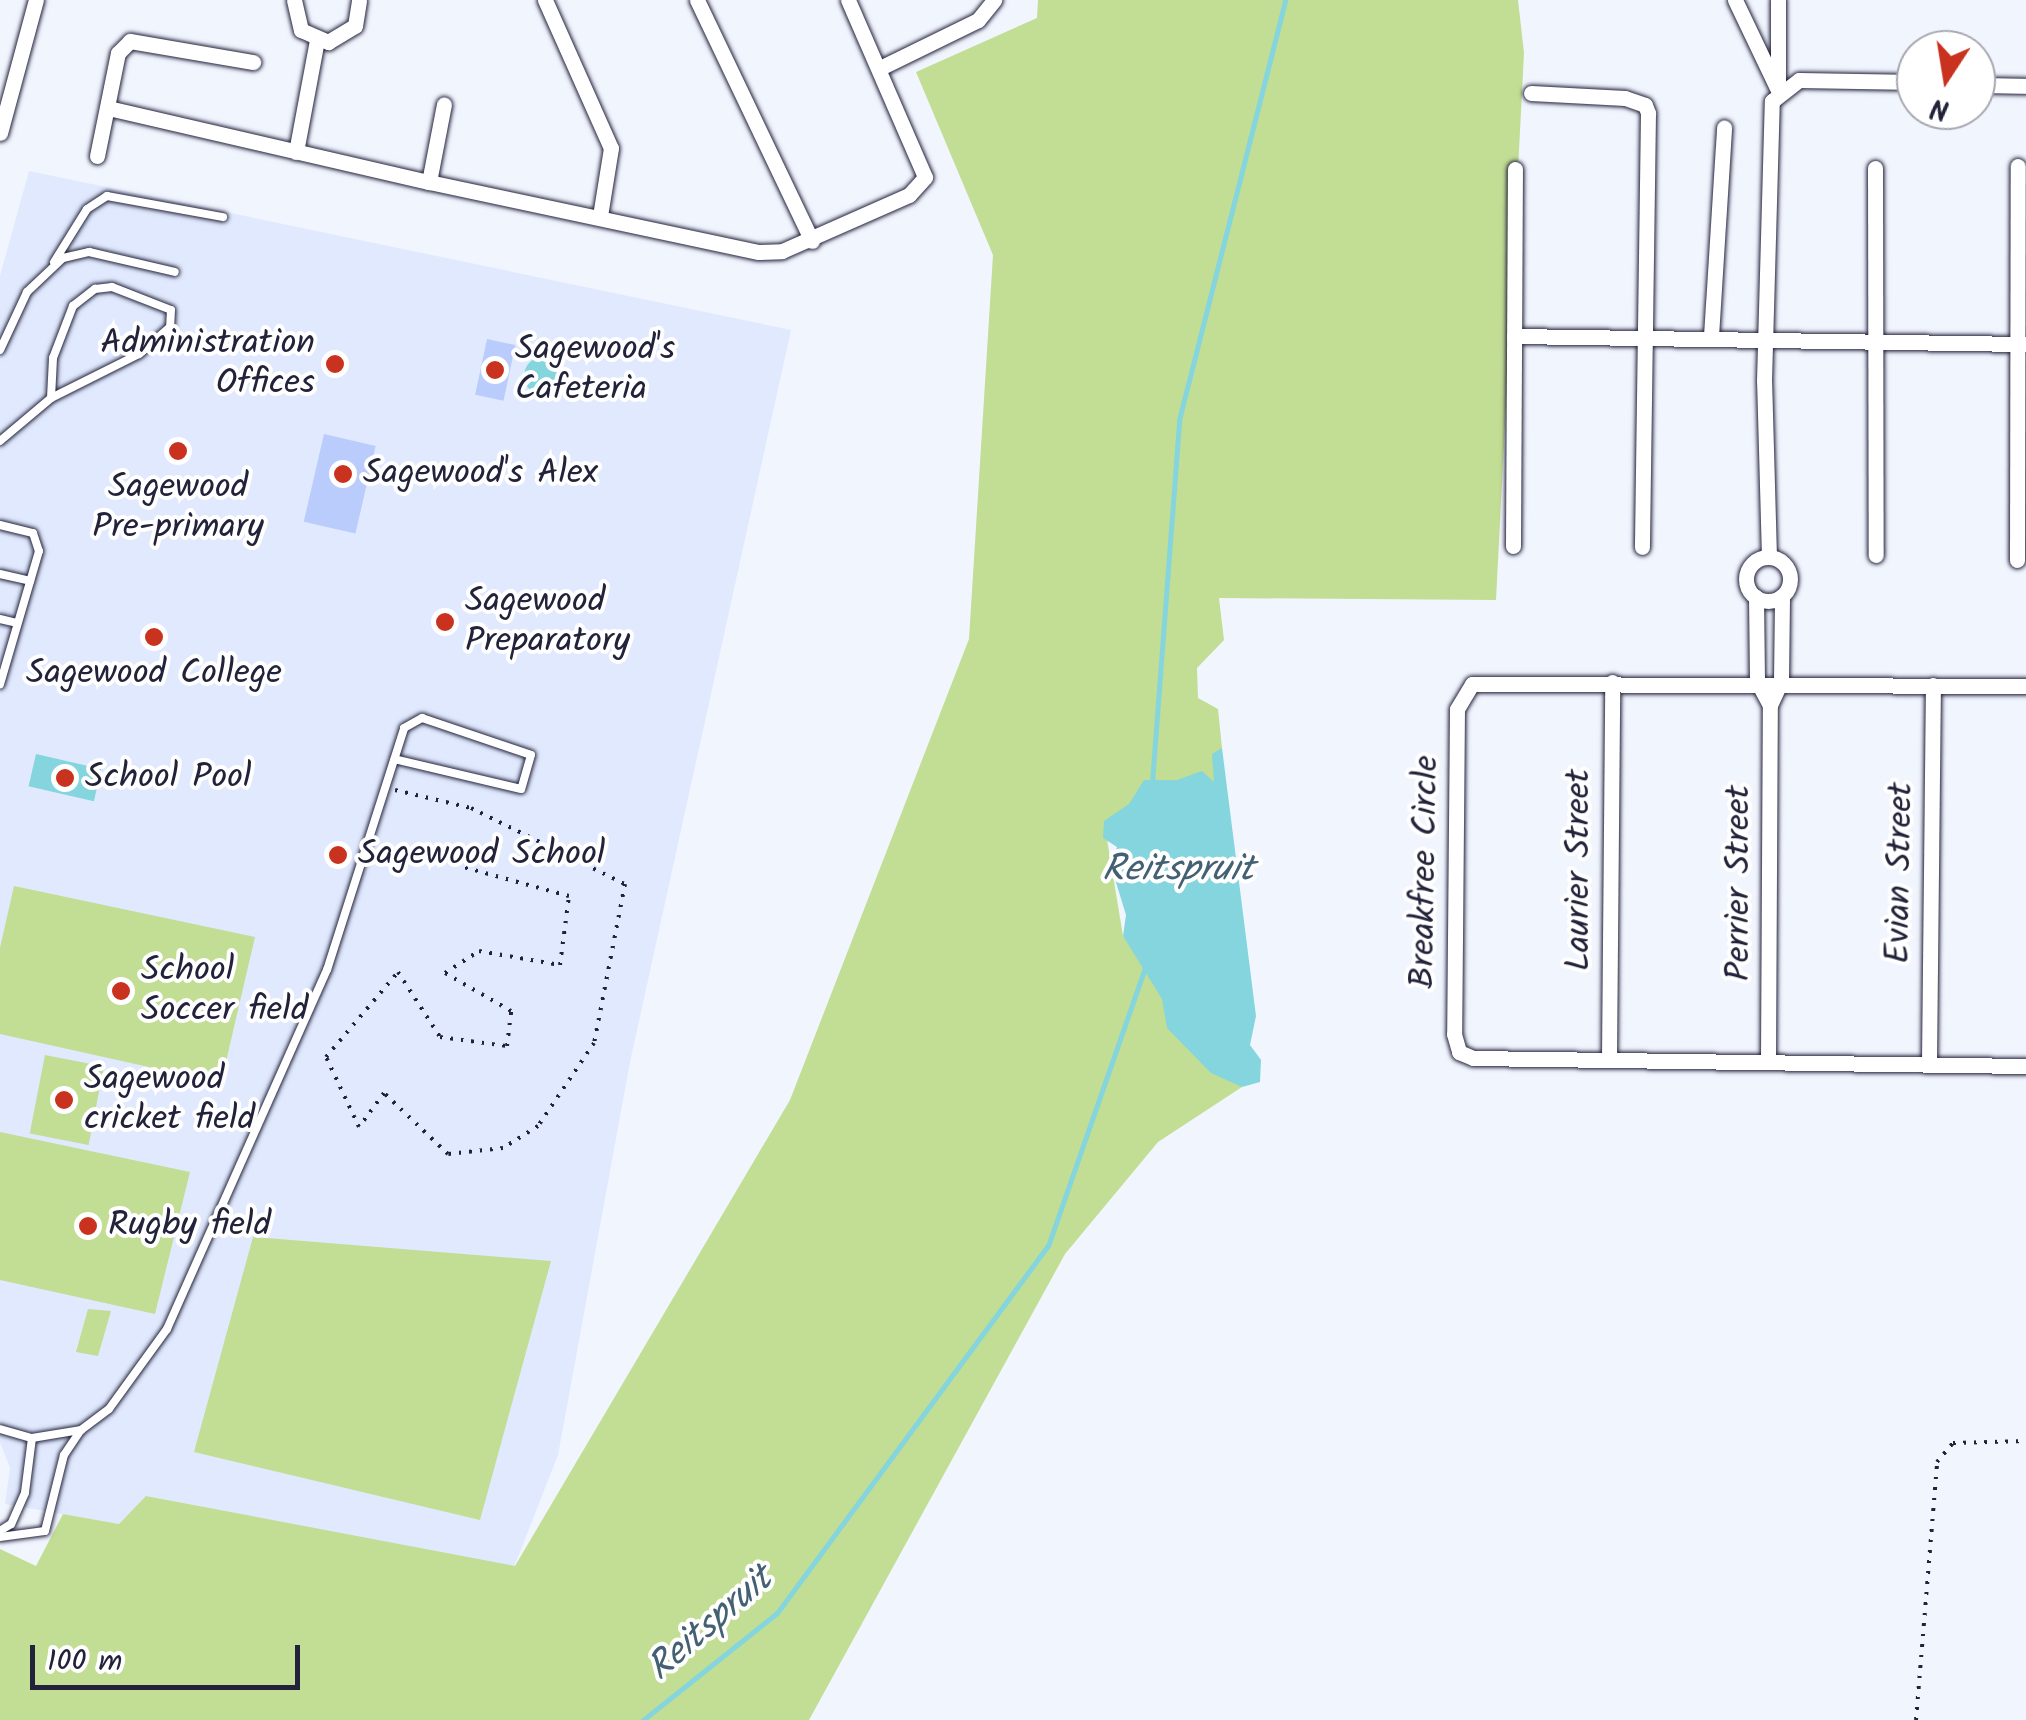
<!DOCTYPE html>
<html>
<head>
<meta charset="utf-8">
<style>
  body { margin:0 }
  #map { position:relative; width:2026px; height:1720px; overflow:hidden; background:#f1f5fe; font-family:Kalam,sans-serif }
  div>[style] { position:absolute }
  .built>* { inset:0; background:#e0e9fd }
  .green>* { inset:0; background:#c2dd94; transform-origin:0 0 }
  .water>* { inset:0; background:#84d5dd; transform-origin:0 0 }
  .round { border-radius:50% }
  .stream>* { height:5px; margin:-2.5px; padding:0 2.5px; transform-origin:2.5px; border-radius:2.5px; background:#84d5dd }
  .building>* { inset:0; background:#baccfc; transform-origin:0 0 }
  .path>* { height:4px; margin-top:-2px; transform-origin:0; background:repeating-linear-gradient(90deg,#22223b 0 2.5px,transparent 0 10.5px) }
  .roads { filter:drop-shadow(0 0 2px #22223b) drop-shadow(0 0 2px #22223b) }
  .lane>* { height:8px; margin:-4px; padding:0 4px; transform-origin:4px; border-radius:4px; background:#fff }
  .street>* { height:15px; margin:-7.5px; padding:0 7.5px; transform-origin:7.5px; border-radius:7.5px; background:#fff }
  .street>.ring { margin:-7.5px; padding:0; box-sizing:content-box; background:none; border:15px solid #fff; border-radius:50% }
  .dots>* { width:28px; height:28px; translate:-50% -50%; box-sizing:border-box; border:5px solid #fff; border-radius:50% }
  span { translate:-50% -50%; white-space:nowrap; text-align:center; line-height:1.15; -webkit-text-stroke:8px #fff; paint-order:stroke }
  .poi-label { font-size:35px; color:#22223b }
  .right { translate:-100% -50%; text-align:right }
  .left { translate:0 -50%; text-align:left }
  .street-label { font-size:35px; color:#22223b }
  .water-label { font-size:38px; color:#446174; font-style:italic }
  .north { position:absolute; left:1896px; top:30px; width:100px; height:100px; box-sizing:border-box; background:#fff; border:2px solid #a7a7b1; border-radius:50%; rotate:192deg; font-size:28px; font-weight:700; line-height:40px; text-align:center; color:#22223b }
  .north::after { content:''; display:block; margin:auto; width:35px; height:45px; background:#c8321e; clip-path:polygon(50% 0,100% 100%,50% 72%,0 100%) }
  .scale { position:absolute; left:30px; top:1645px; width:270px; height:45px; box-sizing:border-box; border:5px solid #22223b; border-top:0; padding-left:12px; font-size:30px; line-height:35px; white-space:nowrap; color:#22223b; -webkit-text-stroke:8px #fff; paint-order:stroke }
</style>
</head>
<body>
<div id="map">
  <div class="built">
    <div style="clip-path:polygon(29px 171px,791px 330px,630px 1062px,558px 1455px,514px 1567px,147px 1496px,119px 1524px,5px 1504px,10px 1468px,0 1442px,0 276px)"></div>
  </div>
  <div class="green">
    <div style="clip-path:polygon(1038px 0,1518px 0,1524px 53px,1496px 600px,1219px 598px,1224px 640px,1197px 668px,1198px 698px,1218px 709px,1222px 748px,1214px 784px,1104px 821px,1123px 936px,1242px 1087px,1158px 1142px,1065px 1254px,809px 1720px,0 1720px,0 1549px,36px 1566px,63px 1514px,119px 1524px,146px 1496px,515px 1566px,790px 1100px,969px 639px,993px 255px,916px 72px,1037px 18px)"></div>
    <div style="clip-path:polygon(14px 886px,255px 937px,221px 1083px,0 1034px,0 948px)"></div>
    <div style="left:45px;top:1055px;width:60px;height:80px;rotate:11deg"></div>
    <div style="clip-path:polygon(0 1132px,190px 1172px,155px 1314px,0 1280px)"></div>
    <div style="clip-path:polygon(253px 1237px,551px 1261px,480px 1520px,194px 1452px)"></div>
    <div style="clip-path:polygon(88px 1309px,111px 1311px,98px 1356px,76px 1352px)"></div>
  </div>
  <div class="water">
    <div class="round" style="left:524px;top:357px;width:38px;height:38px"></div>
    <div style="clip-path:polygon(1222px 748px,1256px 1016px,1250px 1045px,1261px 1060px,1260px 1082px,1242px 1087px,1211px 1073px,1167px 1028px,1162px 999px,1123px 936px,1126px 915px,1111px 866px,1117px 847px,1103px 838px,1104px 821px,1129px 804px,1144px 780px,1177px 780px,1202px 771px,1214px 782px,1212px 754px)"></div>
    <div style="left:36px;top:754px;width:67px;height:33px;rotate:13deg"></div>
  </div>
  <div class="stream">
    <div style="left:1152px;top:782px;width:363px;rotate:-85.7deg"></div>
    <div style="left:1179px;top:420px;width:433px;rotate:-75.8deg"></div>
    <div style="left:643px;top:1720px;width:171px;rotate:-38.6deg"></div>
    <div style="left:777px;top:1613px;width:456px;rotate:-53.6deg"></div>
    <div style="left:1048px;top:1246px;width:298px;rotate:-70.8deg"></div>
  </div>
  <div class="building">
    <div style="left:487px;top:339px;width:29px;height:57px;rotate:12deg"></div>
    <div style="left:324px;top:434px;width:53px;height:90px;rotate:13deg"></div>
  </div>
  <div class="path">
    <div style="left:395px;top:790px;width:78px;rotate:13.3deg"></div>
    <div style="left:471px;top:808px;width:172px;rotate:26.3deg"></div>
    <div style="left:625px;top:884px;width:162px;rotate:101deg"></div>
    <div style="left:594px;top:1043px;width:100px;rotate:124deg"></div>
    <div style="left:538px;top:1126px;width:41px;rotate:147.8deg"></div>
    <div style="left:503px;top:1148px;width:55px;rotate:173.8deg"></div>
    <div style="left:448px;top:1154px;width:88px;rotate:-136.4deg"></div>
    <div style="left:384px;top:1093px;width:42px;rotate:126.3deg"></div>
    <div style="left:359px;top:1127px;width:77px;rotate:-115.2deg"></div>
    <div style="left:326px;top:1057px;width:111px;rotate:-49.7deg"></div>
    <div style="left:398px;top:972px;width:77px;rotate:57.1deg"></div>
    <div style="left:440px;top:1037px;width:68px;rotate:7.7deg"></div>
    <div style="left:507px;top:1046px;width:35px;rotate:-83deg"></div>
    <div style="left:511px;top:1011px;width:76px;rotate:-150.1deg"></div>
    <div style="left:445px;top:973px;width:40px;rotate:-32.9deg"></div>
    <div style="left:479px;top:951px;width:82px;rotate:9.8deg"></div>
    <div style="left:560px;top:965px;width:70px;rotate:-82.6deg"></div>
    <div style="left:569px;top:896px;width:114px;rotate:-164.7deg"></div>
    <div style="left:1916px;top:1720px;width:259px;rotate:-85.3deg"></div>
    <div style="left:1937px;top:1462px;width:25px;rotate:-50deg"></div>
    <div style="left:1953px;top:1443px;width:73px;rotate:-1.6deg"></div>
  </div>
  <div class="roads">
    <div class="lane">
      <div style="left:54px;top:262px;width:62px;rotate:-58.1deg"></div>
      <div style="left:87px;top:209px;width:24px;rotate:-33deg"></div>
      <div style="left:107px;top:196px;width:118px;rotate:10.3deg"></div>
      <div style="left:0;top:350px;width:64px;rotate:-65deg"></div>
      <div style="left:27px;top:292px;width:50px;rotate:-43.4deg"></div>
      <div style="left:63px;top:258px;width:27px;rotate:-13deg"></div>
      <div style="left:89px;top:252px;width:88px;rotate:13.1deg"></div>
      <div style="left:0;top:441px;width:67px;rotate:-40.1deg"></div>
      <div style="left:51px;top:398px;width:40px;rotate:-87.1deg"></div>
      <div style="left:53px;top:358px;width:56px;rotate:-69deg"></div>
      <div style="left:73px;top:306px;width:28px;rotate:-38deg"></div>
      <div style="left:95px;top:289px;width:17px;rotate:-7deg"></div>
      <div style="left:112px;top:287px;width:63px;rotate:21.3deg"></div>
      <div style="left:171px;top:310px;width:17px;rotate:93deg"></div>
      <div style="left:170px;top:327px;width:41px;rotate:138.9deg"></div>
      <div style="left:139px;top:354px;width:98px;rotate:153.4deg"></div>
      <div style="left:0;top:525px;width:34px;rotate:14deg"></div>
      <div style="left:33px;top:533px;width:19px;rotate:72deg"></div>
      <div style="left:39px;top:551px;width:139px;rotate:106.3deg"></div>
      <div style="left:0;top:574px;width:31px;rotate:13deg"></div>
      <div style="left:0;top:619px;width:17px;rotate:13deg"></div>
      <div style="left:0;top:1429px;width:33px;rotate:16deg"></div>
      <div style="left:32px;top:1438px;width:55px;rotate:97.3deg"></div>
      <div style="left:25px;top:1493px;width:34px;rotate:114deg"></div>
      <div style="left:11px;top:1524px;width:13px;rotate:148deg"></div>
      <div style="left:32px;top:1438px;width:50px;rotate:-9.3deg"></div>
      <div style="left:81px;top:1430px;width:35px;rotate:-37deg"></div>
      <div style="left:109px;top:1409px;width:99px;rotate:-54.1deg"></div>
      <div style="left:167px;top:1329px;width:393px;rotate:-66deg"></div>
      <div style="left:327px;top:970px;width:254px;rotate:-72.3deg"></div>
      <div style="left:404px;top:728px;width:21px;rotate:-29deg"></div>
      <div style="left:422px;top:718px;width:115px;rotate:18.7deg"></div>
      <div style="left:531px;top:755px;width:35px;rotate:106deg"></div>
      <div style="left:521px;top:789px;width:130px;rotate:-166.7deg"></div>
      <div style="left:0;top:1537px;width:45px;rotate:-7.6deg"></div>
      <div style="left:45px;top:1531px;width:78px;rotate:-76deg"></div>
      <div style="left:64px;top:1455px;width:30px;rotate:-56deg"></div>
    </div>
    <div class="street">
      <div style="left:294px;top:0;width:31px;rotate:77deg"></div>
      <div style="left:301px;top:30px;width:30px;rotate:24deg"></div>
      <div style="left:328px;top:42px;width:31px;rotate:-31deg"></div>
      <div style="left:355px;top:26px;width:26px;rotate:-81deg"></div>
      <div style="left:545px;top:0;width:162px;rotate:66deg"></div>
      <div style="left:611px;top:148px;width:69px;rotate:99.2deg"></div>
      <div style="left:697px;top:0;width:267px;rotate:64.5deg"></div>
      <div style="left:1735px;top:0;width:100px;rotate:64.5deg"></div>
      <div style="left:882px;top:67px;width:107px;rotate:-26.1deg"></div>
      <div style="left:978px;top:20px;width:26px;rotate:-51deg"></div>
      <div style="left:1778px;top:81px;width:81px;rotate:-90deg"></div>
      <div style="left:1976px;top:85px;width:50px;rotate:1.1deg"></div>
      <div style="left:1531px;top:93px;width:94px;rotate:3deg"></div>
      <div style="left:1625px;top:98px;width:21px;rotate:19deg"></div>
      <div style="left:1645px;top:105px;width:9px;rotate:69deg"></div>
      <div style="left:1648px;top:113px;width:434px;rotate:90.8deg"></div>
      <div style="left:108px;top:108px;width:329px;rotate:13deg"></div>
      <div style="left:429px;top:182px;width:337px;rotate:12deg"></div>
      <div style="left:759px;top:252px;width:23px;rotate:-2deg"></div>
      <div style="left:782px;top:251px;width:139px;rotate:-23.8deg"></div>
      <div style="left:909px;top:195px;width:24px;rotate:-48deg"></div>
      <div style="left:925px;top:177px;width:193px;rotate:-113.5deg"></div>
      <div style="left:0;top:133px;width:138px;rotate:-74.9deg"></div>
      <div style="left:296px;top:152px;width:114px;rotate:-79.4deg"></div>
      <div style="left:97px;top:156px;width:105px;rotate:-78.5deg"></div>
      <div style="left:118px;top:53px;width:17px;rotate:-45deg"></div>
      <div style="left:130px;top:41px;width:125px;rotate:9.7deg"></div>
      <div style="left:1875px;top:168px;width:387px;rotate:89.9deg"></div>
      <div style="left:429px;top:182px;width:79px;rotate:-79.1deg"></div>
      <div style="left:1514px;top:336px;width:512px;rotate:0.9deg"></div>
      <div style="left:1711px;top:336px;width:209px;rotate:-86.4deg"></div>
      <div style="left:1513px;top:546px;width:377px;rotate:-89.7deg"></div>
      <div style="left:1769px;top:557px;width:176px;rotate:-91.6deg"></div>
      <div style="left:1764px;top:381px;width:280px;rotate:-88.4deg"></div>
      <div style="left:1772px;top:101px;width:34px;rotate:-38deg"></div>
      <div style="left:1799px;top:80px;width:117px;rotate:1deg"></div>
      <div class="ring" style="left:1746px;top:557px;width:29px;height:29px"></div>
      <div style="left:2017px;top:560px;width:394px;rotate:-89.9deg"></div>
      <div style="left:1756px;top:597px;width:84px;rotate:89.3deg"></div>
      <div style="left:1757px;top:681px;width:27px;rotate:62deg"></div>
      <div style="left:2026px;top:686px;width:554px;rotate:-179.79deg"></div>
      <div style="left:1472px;top:684px;width:29px;rotate:121deg"></div>
      <div style="left:1457px;top:709px;width:325px;rotate:90.5deg"></div>
      <div style="left:1454px;top:1034px;width:19px;rotate:74deg"></div>
      <div style="left:1459px;top:1052px;width:15px;rotate:23deg"></div>
      <div style="left:1473px;top:1058px;width:553px;rotate:0.83deg"></div>
      <div style="left:1609px;top:1057px;width:375px;rotate:-89.5deg"></div>
      <div style="left:1768px;top:1061px;width:356px;rotate:-89.7deg"></div>
      <div style="left:1770px;top:705px;width:26px;rotate:-65deg"></div>
      <div style="left:1781px;top:681px;width:85px;rotate:-89.3deg"></div>
      <div style="left:1929px;top:1062px;width:377px;rotate:-89.4deg"></div>
    </div>
  </div>
  <div class="dots">
    <div style="left:335px;top:364px;background:#c8321e"></div>
    <div style="left:495px;top:370px;background:#c8321e"></div>
    <div style="left:178px;top:451px;background:#c8321e"></div>
    <div style="left:343px;top:474px;background:#c8321e"></div>
    <div style="left:445px;top:622px;background:#c8321e"></div>
    <div style="left:154px;top:637px;background:#c8321e"></div>
    <div style="left:65px;top:778px;background:#c8321e"></div>
    <div style="left:338px;top:855px;background:#c8321e"></div>
    <div style="left:121px;top:991px;background:#c8321e"></div>
    <div style="left:64px;top:1100px;background:#c8321e"></div>
    <div style="left:88px;top:1226px;background:#c8321e"></div>
  </div>
  <div class="poi-label">
    <span class="right" style="left:315px;top:364px">Administration<br>Offices</span>
    <span class="left" style="left:515px;top:370px">Sagewood's<br>Cafeteria</span>
    <span class="left" style="left:363px;top:474px">Sagewood's Alex</span>
    <span style="left:178px;top:508px">Sagewood<br>Pre-primary</span>
    <span class="left" style="left:465px;top:622px">Sagewood<br>Preparatory</span>
    <span style="left:154px;top:674px">Sagewood College</span>
    <span class="left" style="left:85px;top:778px">School Pool</span>
    <span class="left" style="left:358px;top:855px">Sagewood School</span>
    <span class="left" style="left:141px;top:991px">School<br>Soccer field</span>
    <span class="left" style="left:84px;top:1100px">Sagewood<br>cricket field</span>
    <span class="left" style="left:108px;top:1226px">Rugby field</span>
  </div>
  <div class="street-label">
    <span style="left:1580px;top:870px;rotate:-90deg">Laurier Street</span>
    <span style="left:1426px;top:872px;rotate:-89deg">Breakfree Circle</span>
    <span style="left:1901px;top:873px;rotate:-89deg">Evian Street</span>
    <span style="left:1740px;top:883px;rotate:-90deg">Perrier Street</span>
  </div>
  <div class="water-label">
    <span style="left:1178px;top:871px">Reitspruit</span>
    <span style="left:711px;top:1625px;rotate:-41deg">Reitspruit</span>
  </div>
  <div class="north">N</div>
  <div class="scale">100 m</div>
</div>
</body>
</html>
